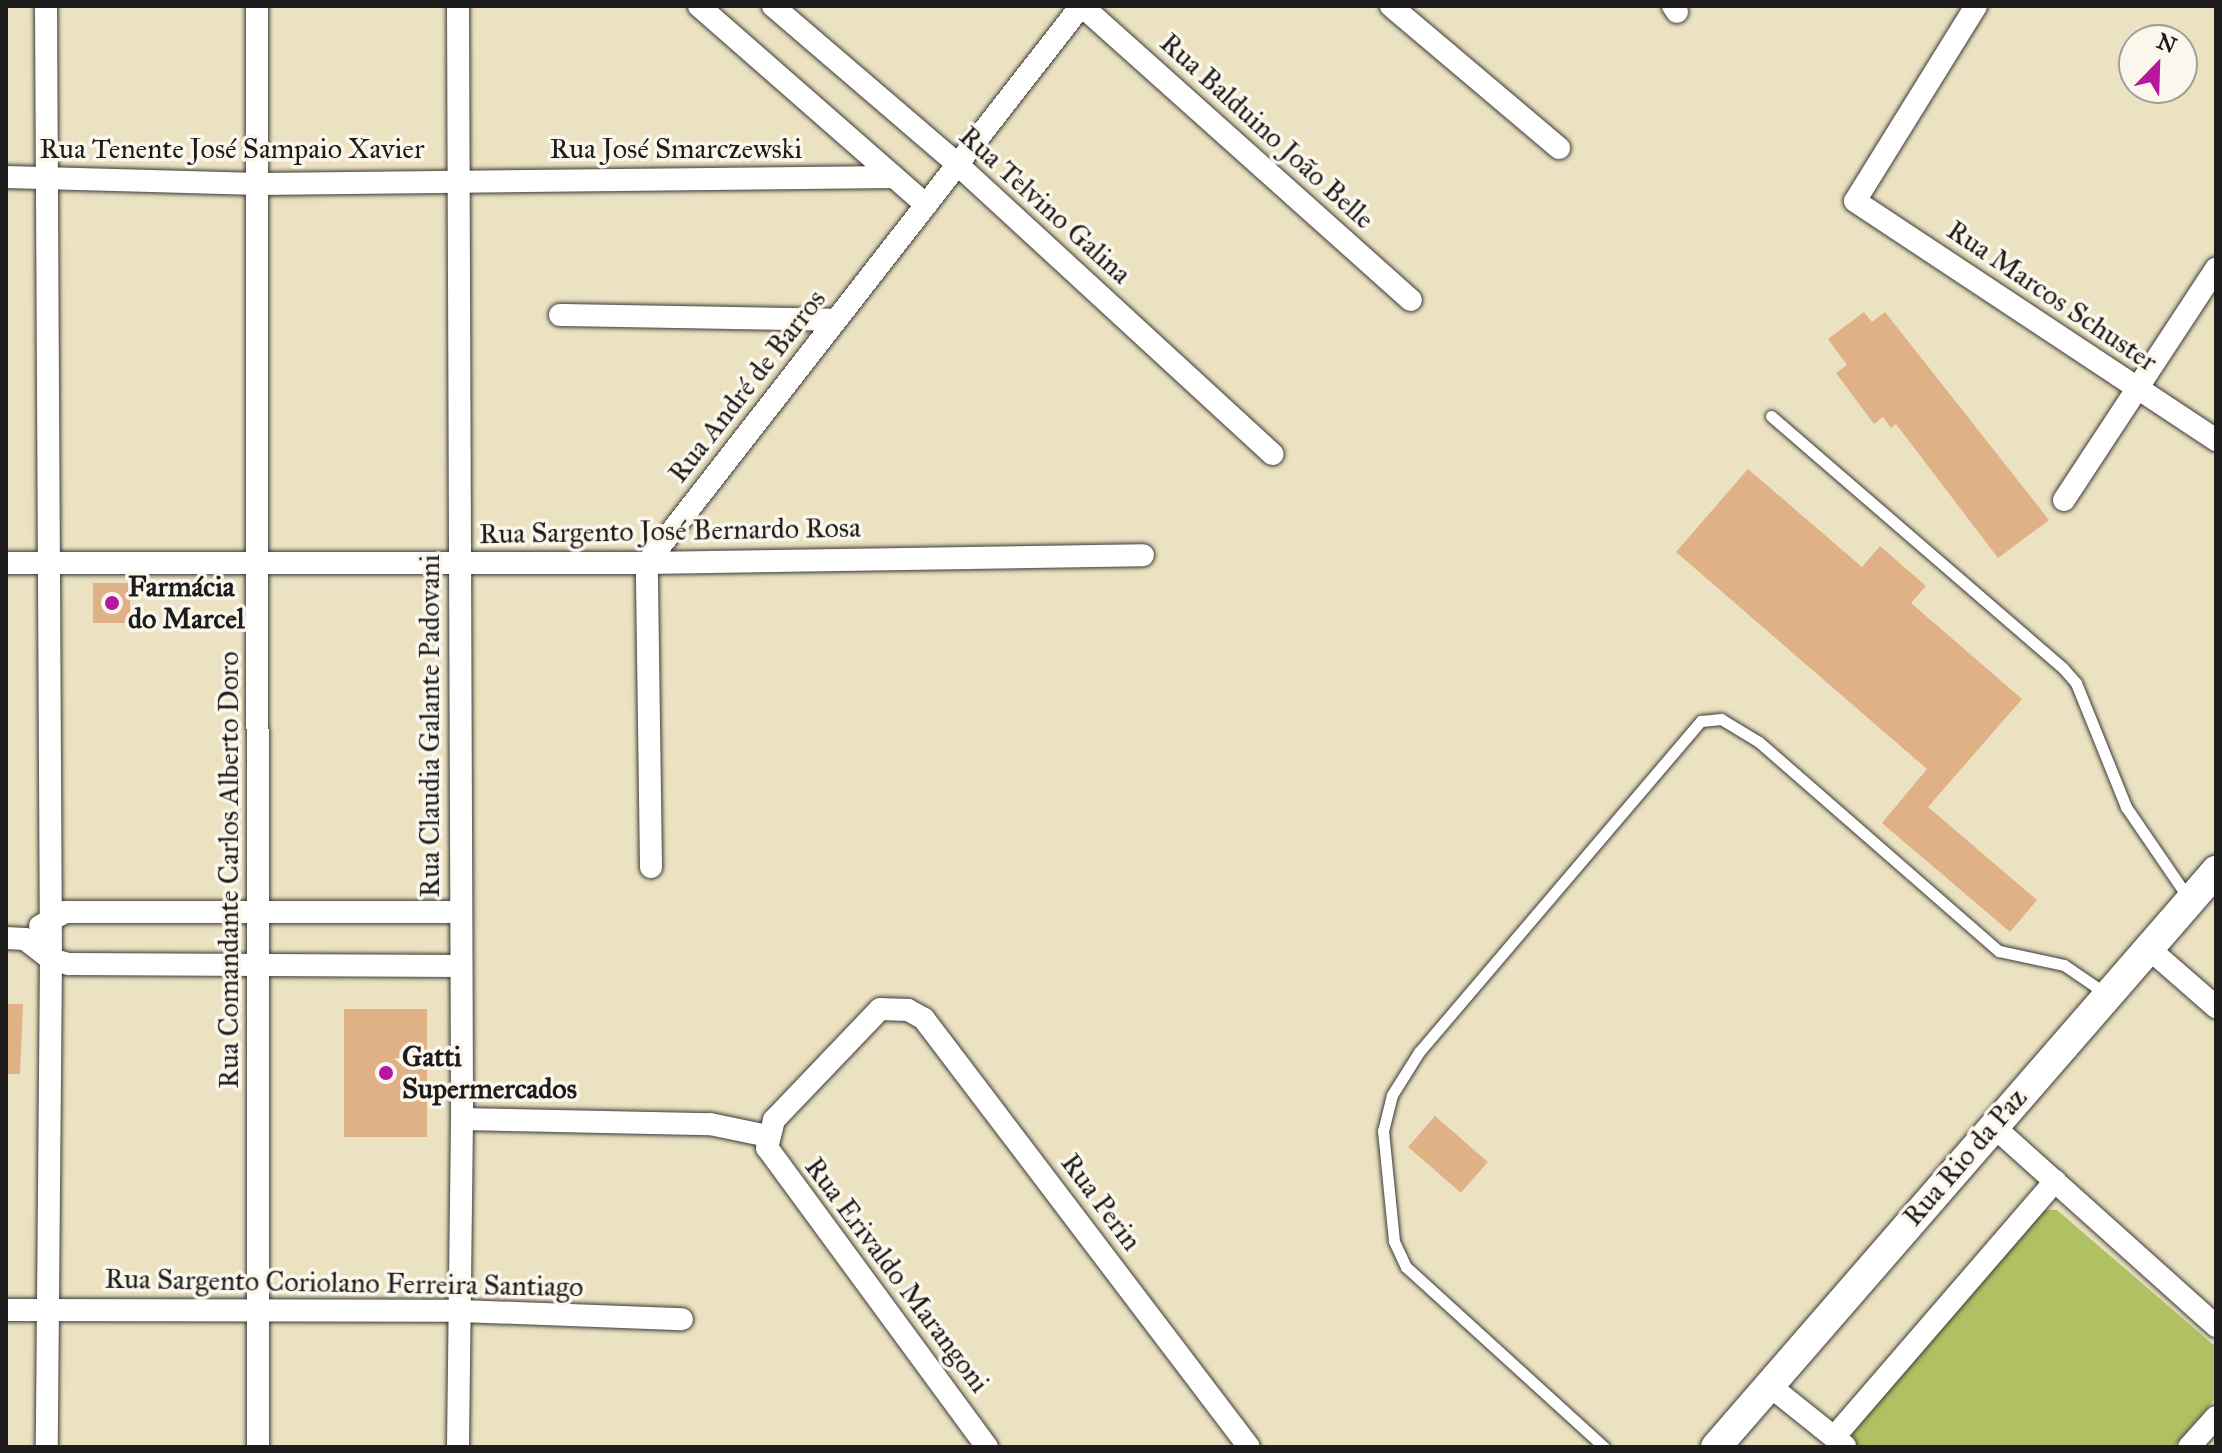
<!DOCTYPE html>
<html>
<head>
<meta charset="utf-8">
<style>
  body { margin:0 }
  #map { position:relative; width:2222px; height:1453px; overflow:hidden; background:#ebe2c2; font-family:"IM FELL Great Primer",serif }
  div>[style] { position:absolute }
  .green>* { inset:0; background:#b0c164 }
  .building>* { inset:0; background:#e0b087; transform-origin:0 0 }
  .roads { filter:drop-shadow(0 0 2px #3b3a35) drop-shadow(0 0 2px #3b3a35) }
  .lane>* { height:11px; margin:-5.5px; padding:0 5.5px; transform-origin:5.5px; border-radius:5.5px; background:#fff }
  .street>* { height:22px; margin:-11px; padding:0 11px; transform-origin:11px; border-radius:11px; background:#fff }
  .secondary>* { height:30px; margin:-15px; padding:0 15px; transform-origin:15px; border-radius:15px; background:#fff }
  .dots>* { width:22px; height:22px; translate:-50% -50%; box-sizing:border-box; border:4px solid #fbf7ec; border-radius:50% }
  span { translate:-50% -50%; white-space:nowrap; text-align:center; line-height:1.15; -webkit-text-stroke:7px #fbf7ec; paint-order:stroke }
  .street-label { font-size:28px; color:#1c1c1c }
  .poi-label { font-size:28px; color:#1c1c1c; font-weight:700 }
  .left { translate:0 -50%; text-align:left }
  .frame { position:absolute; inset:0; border:8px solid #1c1c1c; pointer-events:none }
  .north { position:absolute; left:2118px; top:24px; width:80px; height:80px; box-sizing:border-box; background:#fbf7ec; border:2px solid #a29f99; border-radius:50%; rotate:23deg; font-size:22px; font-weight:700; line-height:32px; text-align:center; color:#1c1c1c }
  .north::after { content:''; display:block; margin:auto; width:28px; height:36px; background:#b5179e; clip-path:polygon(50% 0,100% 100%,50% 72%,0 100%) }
</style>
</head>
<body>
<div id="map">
  <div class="green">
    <div style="clip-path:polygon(2042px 1210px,2057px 1210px,2216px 1347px,2216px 1398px,2173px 1447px,1857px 1447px,1852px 1433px)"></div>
  </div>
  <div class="building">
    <div style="clip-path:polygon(1864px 312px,1872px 322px,1885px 312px,2049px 520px,1998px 558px,1896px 424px,1891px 428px,1883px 417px,1874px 424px,1836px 373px,1847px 365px,1828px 339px)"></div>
    <div style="clip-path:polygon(1748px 469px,1862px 567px,1880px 546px,1926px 586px,1911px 603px,2022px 699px,1928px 807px,2037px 900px,2010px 932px,1882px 823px,1927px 769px,1676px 552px)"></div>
    <div style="left:130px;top:583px;width:40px;height:37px;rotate:90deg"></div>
    <div style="clip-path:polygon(6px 1004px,23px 1004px,20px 1074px,6px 1074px)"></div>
    <div style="left:344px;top:1009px;width:83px;height:128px"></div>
    <div style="left:1435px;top:1116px;width:70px;height:41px;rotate:41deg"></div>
  </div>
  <div class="roads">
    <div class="lane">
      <div style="left:1771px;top:416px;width:386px;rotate:40.8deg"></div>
      <div style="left:2063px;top:668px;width:20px;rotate:49deg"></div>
      <div style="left:2076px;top:683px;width:134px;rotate:68deg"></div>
      <div style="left:2126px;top:807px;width:112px;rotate:55.6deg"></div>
      <div style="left:1604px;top:1447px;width:268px;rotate:-137.7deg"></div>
      <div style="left:1406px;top:1267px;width:29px;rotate:-115deg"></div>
      <div style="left:1394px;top:1241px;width:111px;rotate:-95.7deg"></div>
      <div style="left:1383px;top:1131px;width:37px;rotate:-76deg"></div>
      <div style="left:1392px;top:1095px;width:51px;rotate:-57.9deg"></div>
      <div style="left:1419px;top:1052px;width:435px;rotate:-49.6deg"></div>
      <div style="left:1701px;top:721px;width:20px;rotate:-6deg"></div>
      <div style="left:1721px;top:719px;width:44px;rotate:31.2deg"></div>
      <div style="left:1759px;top:742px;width:318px;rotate:41.1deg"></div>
      <div style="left:1999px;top:951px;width:66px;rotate:12.2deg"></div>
      <div style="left:2064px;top:965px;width:50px;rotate:34.3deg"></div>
    </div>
    <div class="street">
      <div style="left:46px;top:6px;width:953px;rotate:89.7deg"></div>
      <div style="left:51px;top:959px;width:488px;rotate:90.5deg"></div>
      <div style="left:257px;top:6px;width:1441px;rotate:89.96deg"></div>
      <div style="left:458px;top:6px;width:1113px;rotate:89.79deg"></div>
      <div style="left:462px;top:1119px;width:328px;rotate:90.7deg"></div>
      <div style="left:699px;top:6px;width:302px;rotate:41.2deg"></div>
      <div style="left:773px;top:6px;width:241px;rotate:40.6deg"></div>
      <div style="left:956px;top:163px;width:430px;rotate:42.6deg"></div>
      <div style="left:1082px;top:6px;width:441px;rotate:41.8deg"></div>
      <div style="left:1391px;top:6px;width:220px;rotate:40.2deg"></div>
      <div style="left:1673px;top:6px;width:7px;rotate:56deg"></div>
      <div style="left:1976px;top:6px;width:229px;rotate:121.8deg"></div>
      <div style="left:1855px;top:201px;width:433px;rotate:33.5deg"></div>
      <div style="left:6px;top:177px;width:253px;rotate:1.6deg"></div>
      <div style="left:259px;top:184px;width:635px;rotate:-0.63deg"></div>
      <div style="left:560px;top:315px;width:275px;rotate:1deg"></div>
      <div style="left:2064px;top:500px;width:277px;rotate:-56.7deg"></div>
      <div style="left:6px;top:563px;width:641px"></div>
      <div style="left:647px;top:563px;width:496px;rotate:-0.9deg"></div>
      <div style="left:651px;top:867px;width:304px;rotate:-90.8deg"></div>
      <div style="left:647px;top:563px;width:706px;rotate:-52.08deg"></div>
      <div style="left:40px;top:926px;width:29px;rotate:-29deg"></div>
      <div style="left:65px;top:912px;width:393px"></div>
      <div style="left:6px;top:938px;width:19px;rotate:3deg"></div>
      <div style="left:25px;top:939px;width:33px;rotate:38deg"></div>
      <div style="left:51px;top:959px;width:19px;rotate:16deg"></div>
      <div style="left:69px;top:964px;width:392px;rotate:0.3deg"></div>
      <div style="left:2146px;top:946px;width:93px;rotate:41.1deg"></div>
      <div style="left:462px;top:1119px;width:248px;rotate:1.2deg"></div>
      <div style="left:710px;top:1124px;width:59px;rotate:11.7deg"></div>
      <div style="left:1992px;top:1125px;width:301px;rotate:41.9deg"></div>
      <div style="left:6px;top:1310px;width:454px;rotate:0.1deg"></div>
      <div style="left:460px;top:1311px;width:222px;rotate:2.1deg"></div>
      <div style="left:1770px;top:1386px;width:96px;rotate:38.7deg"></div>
      <div style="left:1835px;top:1436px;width:337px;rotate:-49.2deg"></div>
      <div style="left:987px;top:1447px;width:371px;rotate:-126.3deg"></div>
      <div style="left:767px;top:1148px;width:29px;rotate:-76deg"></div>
      <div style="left:774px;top:1120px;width:153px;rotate:-46.3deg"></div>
      <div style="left:880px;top:1009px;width:28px;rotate:2deg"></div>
      <div style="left:908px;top:1010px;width:18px;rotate:29deg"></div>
      <div style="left:924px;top:1019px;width:537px;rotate:52.79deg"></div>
      <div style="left:2189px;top:1447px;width:40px;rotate:-48deg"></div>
    </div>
    <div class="secondary">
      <div style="left:1716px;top:1447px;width:763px;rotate:-49.04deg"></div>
    </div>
  </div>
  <div class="dots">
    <div style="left:112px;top:603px;background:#b5179e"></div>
    <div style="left:386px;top:1073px;background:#b5179e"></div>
  </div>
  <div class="street-label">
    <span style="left:1267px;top:131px;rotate:42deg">Rua Balduino João Belle</span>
    <span style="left:232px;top:149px">Rua Tenente José Sampaio Xavier</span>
    <span style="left:676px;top:149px">Rua José Smarczewski</span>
    <span style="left:1045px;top:205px;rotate:42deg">Rua Telvino Galina</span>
    <span style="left:2052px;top:296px;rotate:34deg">Rua Marcos Schuster</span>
    <span style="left:747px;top:386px;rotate:-52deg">Rua André de Barros</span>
    <span style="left:670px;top:531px;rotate:-1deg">Rua Sargento José Bernardo Rosa</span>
    <span style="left:430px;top:726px;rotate:-90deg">Rua Claudia Galante Padovani</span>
    <span style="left:229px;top:870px;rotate:-90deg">Rua Comandante Carlos Alberto Doro</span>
    <span style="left:1965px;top:1157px;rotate:-49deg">Rua Rio da Paz</span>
    <span style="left:1101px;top:1202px;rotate:53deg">Rua Perin</span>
    <span style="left:897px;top:1275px;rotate:53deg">Rua Erivaldo Marangoni</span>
    <span style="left:344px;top:1283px;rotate:1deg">Rua Sargento Coriolano Ferreira Santiago</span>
  </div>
  <div class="poi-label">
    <span class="left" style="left:128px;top:603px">Farmácia<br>do Marcel</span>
    <span class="left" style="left:402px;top:1073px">Gatti<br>Supermercados</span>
  </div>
  <div class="frame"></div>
  <div class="north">N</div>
</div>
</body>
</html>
